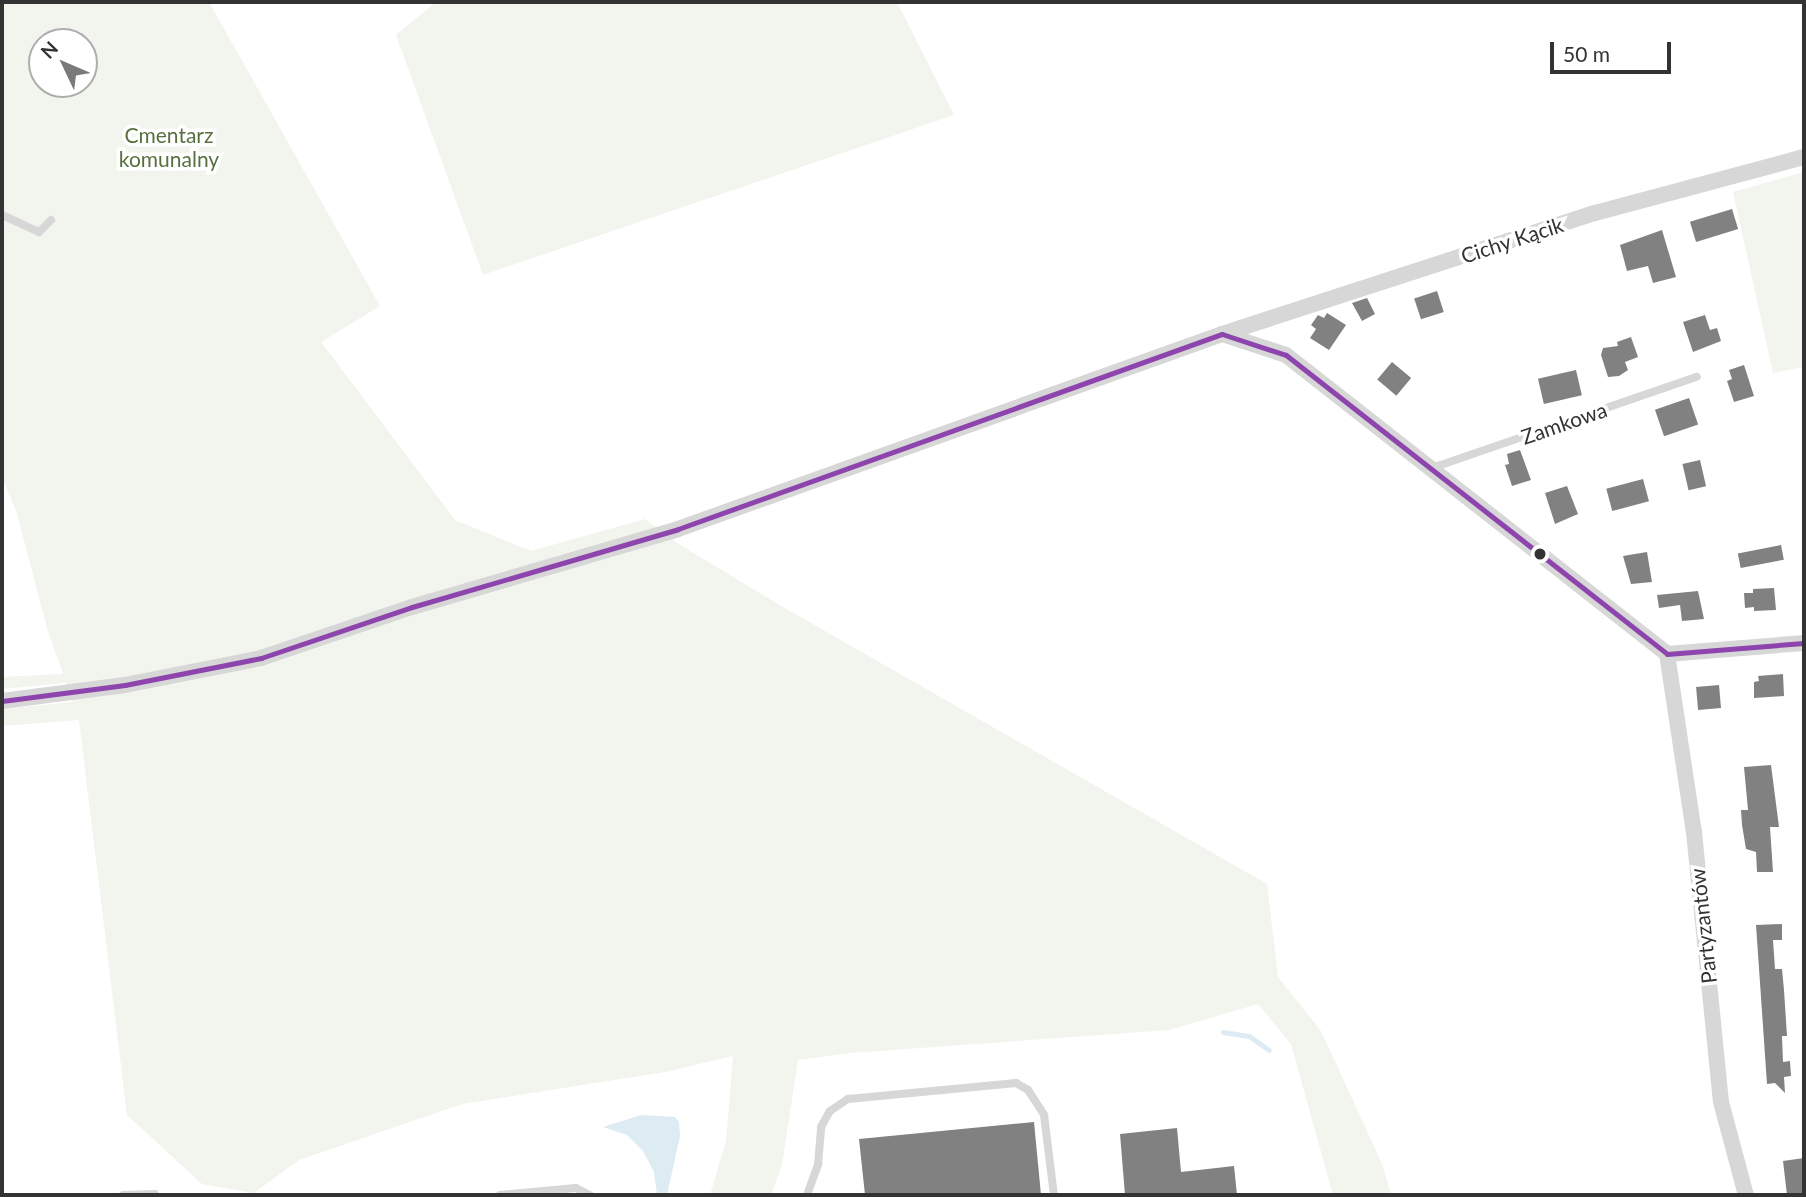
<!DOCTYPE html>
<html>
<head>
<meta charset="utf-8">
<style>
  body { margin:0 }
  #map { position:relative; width:1806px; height:1197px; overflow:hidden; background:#fff; font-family:Lato,sans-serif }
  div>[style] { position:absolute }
  .green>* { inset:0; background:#f1f5ed }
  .water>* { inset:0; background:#ddebf3 }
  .stream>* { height:5px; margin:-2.5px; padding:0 2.5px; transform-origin:2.5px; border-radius:2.5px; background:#ddebf3 }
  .building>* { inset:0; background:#818181; transform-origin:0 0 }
  .service>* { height:8px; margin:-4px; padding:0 4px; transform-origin:4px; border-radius:4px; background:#d7d7d7 }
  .minor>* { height:16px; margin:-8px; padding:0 8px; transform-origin:8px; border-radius:8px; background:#d7d7d7 }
  .bus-1>* { height:5px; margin:-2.5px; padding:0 2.5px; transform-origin:2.5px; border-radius:2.5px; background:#8e44ad }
  .dots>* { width:19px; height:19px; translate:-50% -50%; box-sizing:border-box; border:4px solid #fff; border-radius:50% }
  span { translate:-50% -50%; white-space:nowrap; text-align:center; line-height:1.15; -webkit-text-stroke:7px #fff; paint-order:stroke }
  .park-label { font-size:21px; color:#56703f }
  .street-label { font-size:21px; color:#333 }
  .frame { position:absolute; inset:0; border:4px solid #333; pointer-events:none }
  .north { position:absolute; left:28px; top:28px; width:70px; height:70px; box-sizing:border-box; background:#fff; border:2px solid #adadad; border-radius:50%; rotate:314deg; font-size:19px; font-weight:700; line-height:28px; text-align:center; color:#333 }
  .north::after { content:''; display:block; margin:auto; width:24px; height:32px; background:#7a7a7a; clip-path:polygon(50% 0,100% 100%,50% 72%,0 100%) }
  .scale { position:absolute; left:1550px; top:42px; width:121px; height:32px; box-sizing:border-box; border:4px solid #333; border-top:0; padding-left:9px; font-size:21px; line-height:24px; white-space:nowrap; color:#333; -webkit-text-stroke:5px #fff; paint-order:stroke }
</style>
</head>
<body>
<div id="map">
  <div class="green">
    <div style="clip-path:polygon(evenodd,2px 2px,209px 2px,380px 306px,321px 342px,455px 520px,531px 551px,645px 519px,682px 546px,783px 607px,1267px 884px,1278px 977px,1321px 1031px,1383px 1166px,1391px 1195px,1333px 1195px,1291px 1044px,1258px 1004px,1169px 1030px,850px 1053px,798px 1060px,782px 1165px,771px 1195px,710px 1195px,726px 1141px,733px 1056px,665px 1072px,462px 1104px,299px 1160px,254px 1193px,202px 1184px,127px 1115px,79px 720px,2px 726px,2px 709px,73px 702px,66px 683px,2px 689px,2px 677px,63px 674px,47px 628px,16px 510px,2px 478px,2px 2px,42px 42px,84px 42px,84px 84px,42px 84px,42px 42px)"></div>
    <div style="clip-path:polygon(436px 2px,897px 2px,954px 115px,483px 275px,396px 35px)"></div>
    <div style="clip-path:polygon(1804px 172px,1804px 367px,1773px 373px,1733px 192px)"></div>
  </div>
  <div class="water">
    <div style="clip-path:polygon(641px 1115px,675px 1117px,679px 1122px,680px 1136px,667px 1195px,657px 1195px,654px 1172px,643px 1151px,627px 1135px,603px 1127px)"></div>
  </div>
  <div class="stream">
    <div style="left:1223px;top:1032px;width:26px;rotate:9deg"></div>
    <div style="left:1249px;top:1036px;width:24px;rotate:35deg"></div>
  </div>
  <div class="building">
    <div style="left:1732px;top:209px;width:21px;height:44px;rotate:73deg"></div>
    <div style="clip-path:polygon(1662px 230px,1676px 277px,1653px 283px,1648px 266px,1627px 271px,1620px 245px)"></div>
    <div style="left:1437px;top:291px;width:22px;height:24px;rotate:72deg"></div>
    <div style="clip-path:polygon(1367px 298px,1375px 314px,1362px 321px,1352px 303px)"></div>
    <div style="clip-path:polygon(1327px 313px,1346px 325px,1329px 350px,1310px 338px,1316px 329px,1311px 325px,1318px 315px,1324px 318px)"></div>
    <div style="clip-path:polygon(1705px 315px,1710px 330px,1717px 328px,1721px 341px,1693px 352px,1683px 322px)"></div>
    <div style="clip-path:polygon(1631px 337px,1638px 357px,1625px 362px,1628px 370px,1619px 376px,1608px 377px,1601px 355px,1603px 348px,1618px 346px,1617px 342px)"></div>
    <div style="left:1392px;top:362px;width:25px;height:23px;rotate:40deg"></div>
    <div style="clip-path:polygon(1744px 365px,1754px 396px,1734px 402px,1727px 381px,1732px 379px,1729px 370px)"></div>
    <div style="left:1576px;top:370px;width:26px;height:39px;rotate:77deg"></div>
    <div style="left:1689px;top:398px;width:28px;height:36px;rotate:71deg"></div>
    <div style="clip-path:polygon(1520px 450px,1531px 480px,1512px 486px,1505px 465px,1509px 464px,1507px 454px)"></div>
    <div style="left:1700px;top:460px;width:27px;height:18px;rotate:77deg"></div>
    <div style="left:1643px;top:479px;width:23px;height:38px;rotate:75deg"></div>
    <div style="clip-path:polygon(1567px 486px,1578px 514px,1555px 524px,1545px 493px)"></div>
    <div style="left:1781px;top:545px;width:15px;height:44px;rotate:79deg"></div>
    <div style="clip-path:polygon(1647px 552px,1652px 582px,1631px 584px,1623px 556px)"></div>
    <div style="clip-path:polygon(1774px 588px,1776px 610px,1754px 611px,1754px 607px,1745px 608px,1744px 593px,1753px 593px,1753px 589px)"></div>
    <div style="clip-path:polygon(1698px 591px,1704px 619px,1682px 621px,1680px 605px,1659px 608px,1657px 595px)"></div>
    <div style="clip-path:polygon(1783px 674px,1784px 696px,1754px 698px,1754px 682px,1759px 681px,1758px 676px)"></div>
    <div style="left:1719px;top:685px;width:23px;height:23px;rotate:85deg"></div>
    <div style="clip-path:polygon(1771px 765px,1779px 827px,1770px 827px,1773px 872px,1757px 872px,1756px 852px,1746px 849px,1742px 825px,1741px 810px,1748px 810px,1744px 767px)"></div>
    <div style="clip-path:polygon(1782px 924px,1782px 940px,1773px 940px,1775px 969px,1782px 969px,1784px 990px,1787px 1036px,1782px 1036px,1783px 1062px,1790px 1061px,1791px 1076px,1784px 1077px,1785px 1093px,1775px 1083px,1767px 1084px,1756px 925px)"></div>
    <div style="clip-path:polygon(1034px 1122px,1041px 1195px,865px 1195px,859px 1139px)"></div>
    <div style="clip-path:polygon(1177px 1128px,1181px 1172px,1234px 1166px,1237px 1195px,1125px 1195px,1120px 1134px)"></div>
    <div style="clip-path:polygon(1804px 1158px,1804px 1195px,1787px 1195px,1783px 1161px)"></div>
  </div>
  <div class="service">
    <div style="left:2px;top:215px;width:41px;rotate:24.7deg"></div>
    <div style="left:39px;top:232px;width:17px;rotate:-45deg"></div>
    <div style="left:1432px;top:468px;width:280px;rotate:-19deg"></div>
    <div style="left:123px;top:1195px;width:32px;rotate:-2deg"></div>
    <div style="left:500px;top:1195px;width:76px;rotate:-5.3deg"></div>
    <div style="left:576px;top:1188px;width:16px;rotate:27deg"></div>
    <div style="left:807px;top:1195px;width:33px;rotate:-70deg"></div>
    <div style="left:818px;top:1164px;width:37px;rotate:-85deg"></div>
    <div style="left:821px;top:1127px;width:18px;rotate:-61deg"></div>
    <div style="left:830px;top:1111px;width:22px;rotate:-34deg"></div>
    <div style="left:848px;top:1099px;width:169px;rotate:-5.4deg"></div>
    <div style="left:1016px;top:1083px;width:14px;rotate:30deg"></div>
    <div style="left:1028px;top:1090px;width:30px;rotate:57deg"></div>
    <div style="left:1044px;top:1115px;width:81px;rotate:82.9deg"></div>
  </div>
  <div class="minor">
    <div style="left:1222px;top:334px;width:392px;rotate:-18deg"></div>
    <div style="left:1595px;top:213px;width:216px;rotate:-15deg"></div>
    <div style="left:1667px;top:654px;width:180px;rotate:81.4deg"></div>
    <div style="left:1694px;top:832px;width:271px;rotate:84.3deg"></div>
    <div style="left:1721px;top:1102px;width:96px;rotate:75deg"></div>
    <div style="left:2px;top:701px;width:124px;rotate:-7.4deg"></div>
    <div style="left:125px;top:685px;width:139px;rotate:-11.2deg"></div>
    <div style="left:261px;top:658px;width:159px;rotate:-18.7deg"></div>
    <div style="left:412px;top:607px;width:277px;rotate:-16.3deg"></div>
    <div style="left:678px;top:529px;width:578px;rotate:-19.72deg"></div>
    <div style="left:1222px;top:334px;width:67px;rotate:18.2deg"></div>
    <div style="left:1286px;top:355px;width:484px;rotate:38.1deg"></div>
    <div style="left:1667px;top:654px;width:137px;rotate:-4.6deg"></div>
  </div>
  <div class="bus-1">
    <div style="left:2px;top:701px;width:124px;rotate:-7.4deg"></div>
    <div style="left:125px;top:685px;width:139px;rotate:-11.2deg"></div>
    <div style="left:261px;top:658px;width:159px;rotate:-18.7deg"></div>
    <div style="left:412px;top:607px;width:277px;rotate:-16.3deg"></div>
    <div style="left:678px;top:529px;width:578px;rotate:-19.72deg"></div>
    <div style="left:1222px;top:334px;width:67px;rotate:18.2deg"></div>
    <div style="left:1286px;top:355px;width:484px;rotate:38.1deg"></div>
    <div style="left:1667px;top:654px;width:137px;rotate:-4.6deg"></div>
  </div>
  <div class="dots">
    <div style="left:1540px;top:554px;background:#333"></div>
  </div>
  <div class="park-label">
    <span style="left:169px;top:147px">Cmentarz<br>komunalny</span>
  </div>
  <div class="street-label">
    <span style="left:1512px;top:240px;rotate:-18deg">Cichy Kącik</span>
    <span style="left:1564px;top:423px;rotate:-19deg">Zamkowa</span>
    <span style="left:1703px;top:926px;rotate:-96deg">Partyzantów</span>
  </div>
  <div class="frame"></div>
  <div class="north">N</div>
  <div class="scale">50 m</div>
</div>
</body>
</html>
